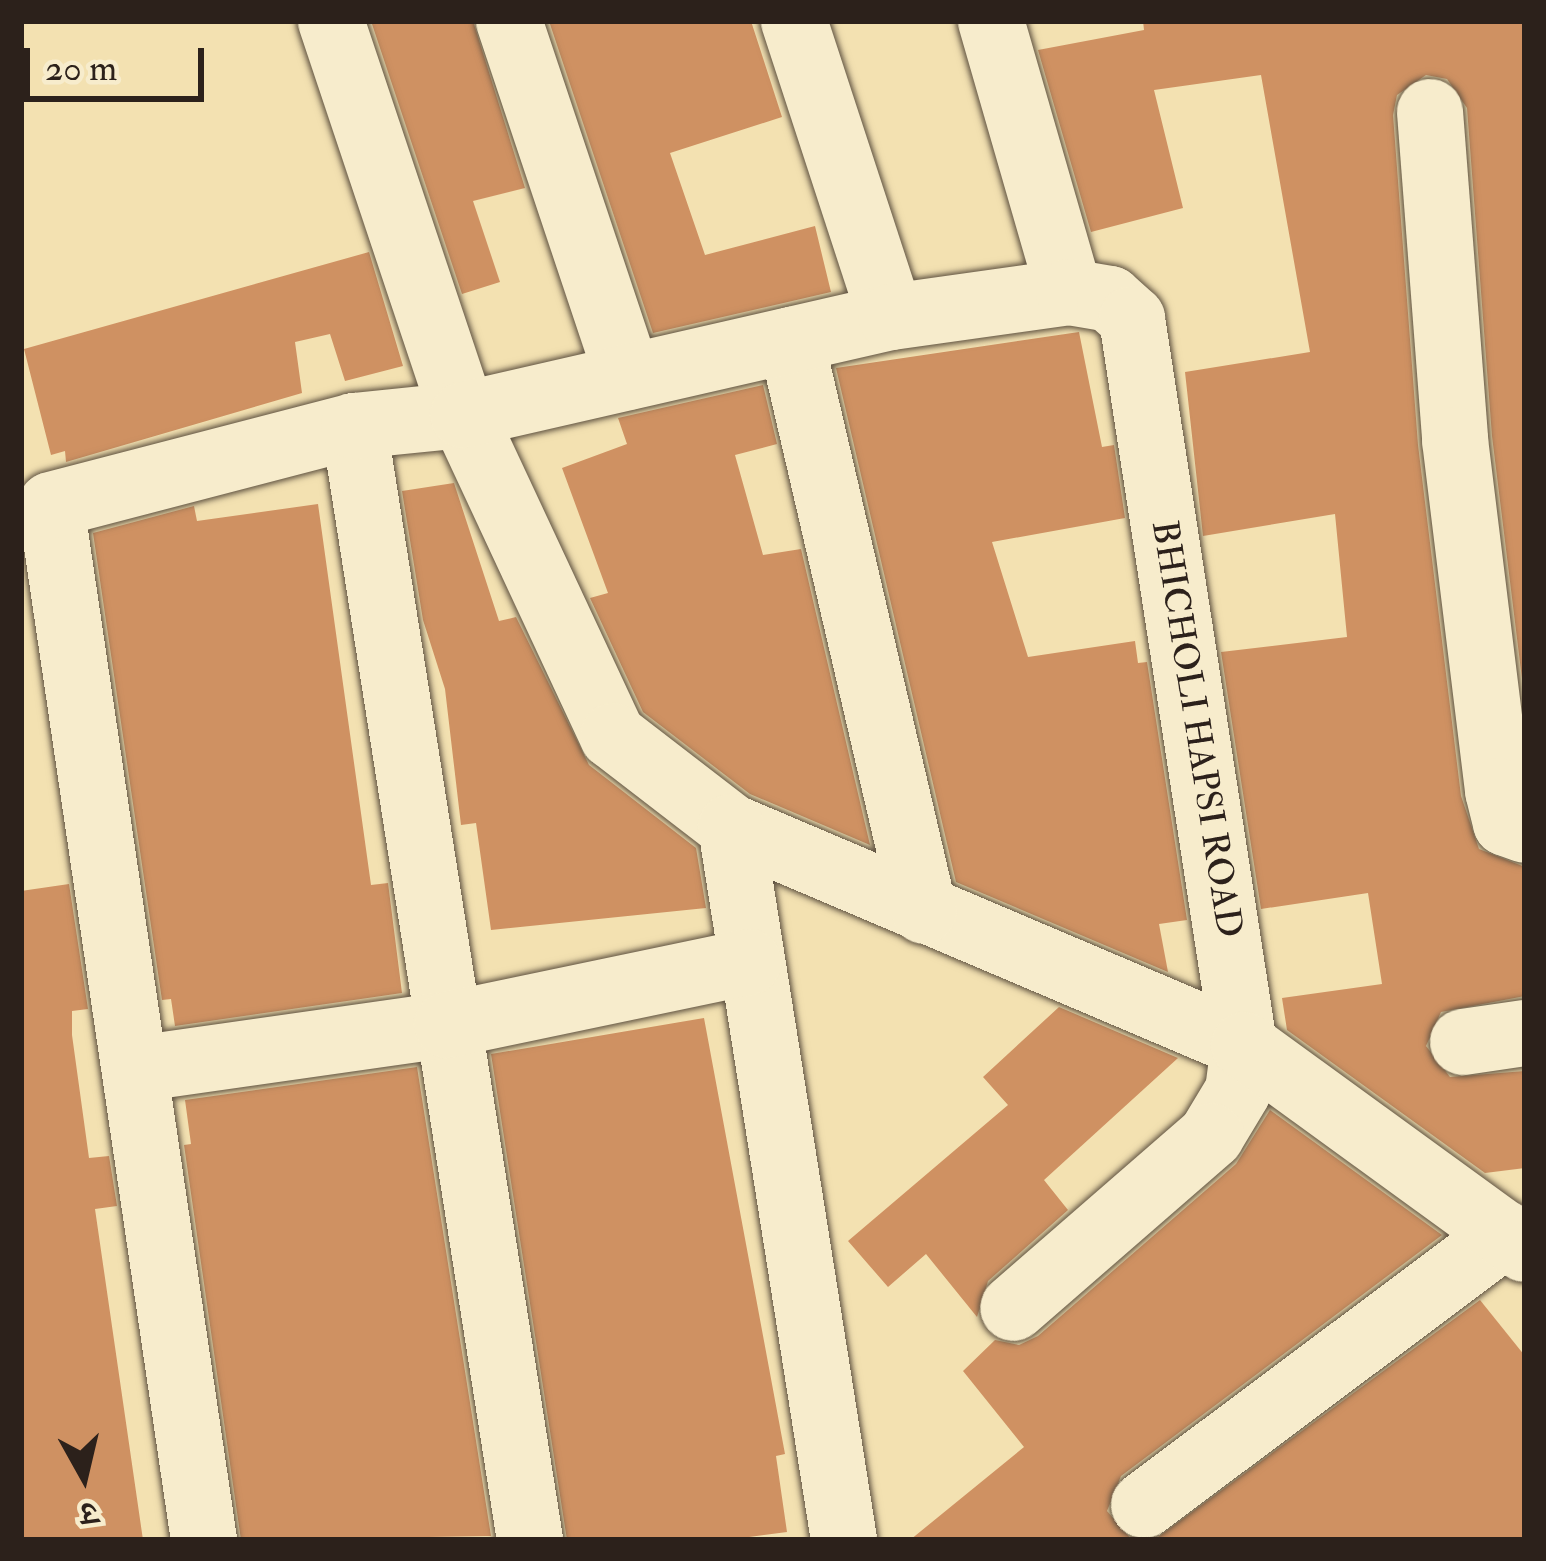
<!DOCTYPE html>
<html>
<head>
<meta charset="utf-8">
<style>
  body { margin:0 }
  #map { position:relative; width:1546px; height:1561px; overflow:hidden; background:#f3e1b1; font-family:"IM FELL Double Pica","Noto Serif Devanagari",serif }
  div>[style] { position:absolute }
  .building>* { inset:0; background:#cf9162 }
  .roads { filter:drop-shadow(0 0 3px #5e5140) drop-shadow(0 0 3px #5e5140) }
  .street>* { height:66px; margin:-33px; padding:0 33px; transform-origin:33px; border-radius:33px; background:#f7eccc }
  span { translate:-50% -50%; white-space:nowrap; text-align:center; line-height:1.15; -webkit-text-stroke:9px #f7eccc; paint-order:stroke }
  .street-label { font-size:36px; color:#2c211b }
  .frame { position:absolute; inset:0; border:24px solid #2c211b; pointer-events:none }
  .north { position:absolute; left:24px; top:1417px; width:120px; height:120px; -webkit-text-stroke:9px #f7eccc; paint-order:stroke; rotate:172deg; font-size:33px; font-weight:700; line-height:48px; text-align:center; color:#2c211b }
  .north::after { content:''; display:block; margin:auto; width:42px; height:54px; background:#2c211b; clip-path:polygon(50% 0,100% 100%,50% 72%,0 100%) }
  .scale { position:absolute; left:24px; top:48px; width:180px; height:54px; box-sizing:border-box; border:6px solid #2c211b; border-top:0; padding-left:15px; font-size:36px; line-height:42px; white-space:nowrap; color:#2c211b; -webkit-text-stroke:9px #f7eccc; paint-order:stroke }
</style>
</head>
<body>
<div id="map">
  <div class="building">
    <div style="clip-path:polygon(371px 21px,473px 21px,525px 188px,473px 201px,500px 282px,462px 294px)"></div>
    <div style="clip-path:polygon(549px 21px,751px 21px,782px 117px,670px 153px,705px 255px,815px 226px,831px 292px,653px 333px)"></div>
    <div style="clip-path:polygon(1143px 21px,1525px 21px,1525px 703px,1492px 436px,1467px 108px,1447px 79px,1426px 75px,1397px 95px,1393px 115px,1418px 445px,1461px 796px,1479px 849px,1525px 867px,1525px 996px,1441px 1012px,1426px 1046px,1450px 1077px,1525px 1071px,1525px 1168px,1485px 1173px,1287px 1030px,1282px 998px,1382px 984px,1368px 893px,1261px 909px,1221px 652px,1347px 637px,1335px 514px,1203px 536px,1185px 372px,1310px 352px,1261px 75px,1154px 90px,1183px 208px,1091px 232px,1038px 50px,1144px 30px)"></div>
    <div style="clip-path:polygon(369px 252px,403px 366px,345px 381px,330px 334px,295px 342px,302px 393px,66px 462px,65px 451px,51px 455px,24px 349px)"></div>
    <div style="clip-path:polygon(1079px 332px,1102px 447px,1114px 445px,1125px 518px,992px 542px,1028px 657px,1135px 641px,1138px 663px,1147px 662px,1187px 920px,1159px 924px,1168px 972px,956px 882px,836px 368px)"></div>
    <div style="clip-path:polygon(763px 385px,777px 444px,735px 455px,763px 555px,801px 549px,870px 845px,750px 794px,643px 712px,590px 598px,608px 593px,562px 468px,627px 444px,618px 418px)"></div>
    <div style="clip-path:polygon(454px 483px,499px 621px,516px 617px,589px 765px,696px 848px,706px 908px,491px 930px,476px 823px,461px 825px,445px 689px,423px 620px,402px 491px)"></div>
    <div style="clip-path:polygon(318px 504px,371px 885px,388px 883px,402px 993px,175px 1026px,171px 999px,162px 1000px,93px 533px,194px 506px,197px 521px)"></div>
    <div style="clip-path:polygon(69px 884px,88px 1009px,72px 1011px,72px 1035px,89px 1158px,109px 1156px,117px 1206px,95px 1209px,143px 1540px,21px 1540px,21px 891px)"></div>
    <div style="clip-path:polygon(1059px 1007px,1178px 1058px,1044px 1180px,1068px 1210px,988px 1281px,977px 1317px,926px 1254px,888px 1287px,848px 1241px,1008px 1105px,983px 1077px)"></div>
    <div style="clip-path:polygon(704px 1018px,785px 1454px,776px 1456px,787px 1532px,727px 1540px,567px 1540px,491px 1054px)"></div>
    <div style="clip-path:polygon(417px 1067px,491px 1536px,241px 1540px,184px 1145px,191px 1144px,185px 1100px)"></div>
    <div style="clip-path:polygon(1270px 1110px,1442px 1235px,1121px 1476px,1107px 1511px,1132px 1540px,910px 1540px,1024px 1447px,963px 1371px,995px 1340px,1019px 1345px,1038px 1336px,1236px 1164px)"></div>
    <div style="clip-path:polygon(1480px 1300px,1525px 1356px,1525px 1540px,1154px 1540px)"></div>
  </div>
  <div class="roads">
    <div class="street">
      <div style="left:331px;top:21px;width:416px;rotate:71.5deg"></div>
      <div style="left:463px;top:415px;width:354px;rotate:65deg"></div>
      <div style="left:613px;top:736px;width:149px;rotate:37.6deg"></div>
      <div style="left:731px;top:827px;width:557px;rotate:23.02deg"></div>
      <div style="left:1244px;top:1045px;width:46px;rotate:97.4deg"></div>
      <div style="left:1238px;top:1091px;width:52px;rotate:121deg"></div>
      <div style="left:1211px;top:1136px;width:262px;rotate:139deg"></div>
      <div style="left:509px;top:21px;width:375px;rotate:71.5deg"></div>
      <div style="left:794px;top:21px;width:311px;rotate:71.9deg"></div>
      <div style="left:991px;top:21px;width:282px;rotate:73.9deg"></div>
      <div style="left:1430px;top:112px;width:329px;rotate:85.6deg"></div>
      <div style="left:1455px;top:440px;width:354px;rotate:83deg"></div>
      <div style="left:1498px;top:791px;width:33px;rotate:76deg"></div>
      <div style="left:1506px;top:823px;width:20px;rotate:20deg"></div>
      <div style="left:791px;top:340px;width:586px;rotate:76.89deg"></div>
      <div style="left:354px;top:426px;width:1128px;rotate:81.02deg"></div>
      <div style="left:731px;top:827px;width:722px;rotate:80.99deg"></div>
      <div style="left:1463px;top:1042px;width:63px;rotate:-8.3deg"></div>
      <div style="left:136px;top:1069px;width:314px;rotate:-8.1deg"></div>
      <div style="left:447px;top:1025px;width:308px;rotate:-11.8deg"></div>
      <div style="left:1144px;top:1505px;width:452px;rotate:-36.8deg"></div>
      <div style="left:204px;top:1540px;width:1046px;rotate:-98.41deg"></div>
      <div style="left:51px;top:505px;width:313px;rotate:-14.6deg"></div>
      <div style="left:354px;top:426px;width:110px;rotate:-5.8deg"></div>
      <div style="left:463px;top:415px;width:439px;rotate:-12.9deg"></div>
      <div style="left:891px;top:317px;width:180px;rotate:-8deg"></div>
      <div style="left:1069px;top:292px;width:42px;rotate:9.7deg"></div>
      <div style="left:1110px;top:299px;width:30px;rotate:42deg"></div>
      <div style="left:1132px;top:319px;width:735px;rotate:81.23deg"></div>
      <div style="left:1244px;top:1045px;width:347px;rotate:36deg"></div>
    </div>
  </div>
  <div class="street-label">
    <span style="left:1197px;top:729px;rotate:81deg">BHICHOLI HAPSI ROAD</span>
  </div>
  <div class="frame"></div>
  <div class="north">उ</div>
  <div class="scale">20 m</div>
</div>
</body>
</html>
